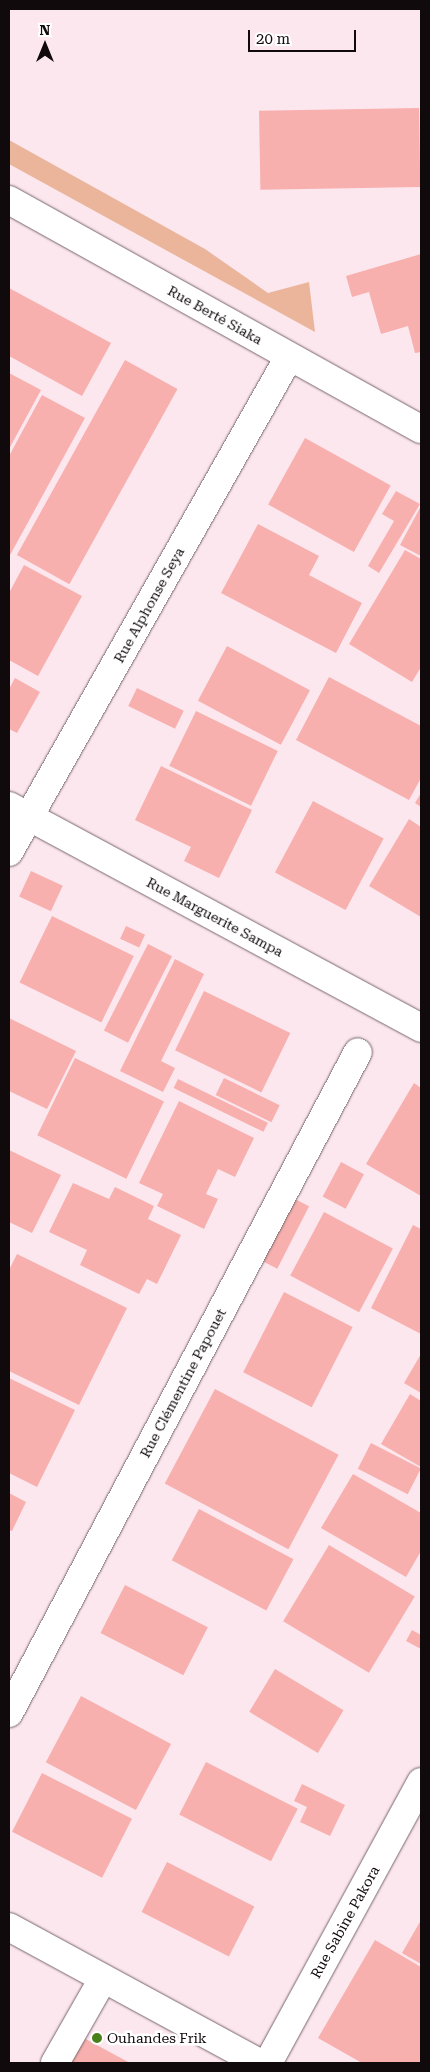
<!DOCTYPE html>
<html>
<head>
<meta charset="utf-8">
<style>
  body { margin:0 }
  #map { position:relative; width:430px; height:2072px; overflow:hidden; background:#fce7ef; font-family:"Roboto Serif",serif }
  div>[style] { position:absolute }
  .green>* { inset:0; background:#eab59a }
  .building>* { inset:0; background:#f7b0ae; transform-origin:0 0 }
  .roads { filter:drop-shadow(0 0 1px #78666d) drop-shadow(0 0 1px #78666d) }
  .street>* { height:28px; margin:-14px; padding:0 14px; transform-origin:14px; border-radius:14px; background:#fff }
  .dots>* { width:14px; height:14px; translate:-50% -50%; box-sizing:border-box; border:2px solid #fff; border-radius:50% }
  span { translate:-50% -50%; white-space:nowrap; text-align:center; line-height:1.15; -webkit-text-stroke:5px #fff; paint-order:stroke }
  .street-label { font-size:14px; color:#110a0d }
  .poi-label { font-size:14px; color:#110a0d }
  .left { translate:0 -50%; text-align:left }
  .frame { position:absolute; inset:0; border:10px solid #110a0d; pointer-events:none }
  .north { position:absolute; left:20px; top:20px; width:50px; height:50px; -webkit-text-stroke:4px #fff; paint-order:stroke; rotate:0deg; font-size:14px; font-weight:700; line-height:20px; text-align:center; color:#110a0d }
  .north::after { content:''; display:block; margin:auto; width:18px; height:22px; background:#110a0d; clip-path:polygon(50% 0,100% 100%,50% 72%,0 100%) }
  .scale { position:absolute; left:248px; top:30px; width:108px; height:22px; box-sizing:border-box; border:2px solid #110a0d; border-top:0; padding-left:6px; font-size:15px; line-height:18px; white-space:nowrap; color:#110a0d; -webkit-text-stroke:4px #fff; paint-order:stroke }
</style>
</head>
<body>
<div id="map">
  <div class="green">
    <div style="clip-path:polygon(9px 140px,205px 249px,268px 293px,309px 282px,315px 332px,9px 164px)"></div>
  </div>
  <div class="building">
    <div style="left:419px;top:108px;width:79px;height:160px;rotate:89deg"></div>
    <div style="clip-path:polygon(421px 254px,421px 352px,415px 353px,408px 326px,381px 334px,369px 292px,352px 297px,346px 276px)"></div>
    <div style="clip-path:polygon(9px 288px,111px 343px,82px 396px,9px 356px)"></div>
    <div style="left:125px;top:360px;width:60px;height:223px;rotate:29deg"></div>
    <div style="clip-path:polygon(9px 373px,41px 390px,9px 449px)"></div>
    <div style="clip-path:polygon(42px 395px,85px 418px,9px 557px,9px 456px)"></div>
    <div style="left:305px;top:438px;width:98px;height:76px;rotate:29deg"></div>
    <div style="clip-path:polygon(396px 491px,420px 504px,379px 573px,368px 566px,394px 521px,382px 514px)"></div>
    <div style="clip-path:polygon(421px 506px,421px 556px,400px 545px)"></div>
    <div style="clip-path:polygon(258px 524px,319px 556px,309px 575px,362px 603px,336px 653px,221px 593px)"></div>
    <div style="clip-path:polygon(405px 550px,421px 559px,421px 667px,412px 682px,349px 644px)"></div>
    <div style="clip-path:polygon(24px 565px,82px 596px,38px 676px,9px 660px,9px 593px)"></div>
    <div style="left:227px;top:646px;width:94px;height:62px;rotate:28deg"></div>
    <div style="clip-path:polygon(329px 677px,421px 726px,421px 778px,409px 800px,296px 740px)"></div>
    <div style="clip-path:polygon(15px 678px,40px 692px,17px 733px,9px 729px,9px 689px)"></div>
    <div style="left:137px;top:688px;width:52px;height:20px;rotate:26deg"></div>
    <div style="left:196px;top:711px;width:91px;height:61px;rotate:26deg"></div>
    <div style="clip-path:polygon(161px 766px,252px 810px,219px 878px,184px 861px,191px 847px,135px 820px)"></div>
    <div style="clip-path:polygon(421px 793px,421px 807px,415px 803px)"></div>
    <div style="left:313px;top:801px;width:80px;height:81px;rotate:28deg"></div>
    <div style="clip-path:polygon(409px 819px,421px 827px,421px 917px,369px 886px)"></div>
    <div style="left:31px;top:871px;width:35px;height:28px;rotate:25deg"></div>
    <div style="left:52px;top:916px;width:91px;height:74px;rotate:26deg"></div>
    <div style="left:126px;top:926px;width:21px;height:14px;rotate:25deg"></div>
    <div style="left:148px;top:944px;width:27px;height:97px;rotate:27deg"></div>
    <div style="clip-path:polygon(175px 959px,204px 974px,161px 1061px,175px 1068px,163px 1092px,120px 1071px)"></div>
    <div style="left:204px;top:991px;width:96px;height:66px;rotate:26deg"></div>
    <div style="clip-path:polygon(9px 1018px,76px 1051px,47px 1109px,9px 1091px)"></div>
    <div style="left:75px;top:1058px;width:99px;height:86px;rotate:26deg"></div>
    <div style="left:224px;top:1078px;width:62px;height:19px;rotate:26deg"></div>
    <div style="left:178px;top:1079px;width:100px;height:10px;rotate:26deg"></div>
    <div style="clip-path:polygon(414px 1083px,421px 1088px,421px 1196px,366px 1164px)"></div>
    <div style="clip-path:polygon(179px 1101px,254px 1138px,235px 1177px,218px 1169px,206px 1194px,218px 1199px,204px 1229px,157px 1206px,163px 1194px,139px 1183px)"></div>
    <div style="clip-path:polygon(9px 1150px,61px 1175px,32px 1233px,9px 1222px)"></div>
    <div style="left:341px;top:1162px;width:26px;height:39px;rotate:28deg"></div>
    <div style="clip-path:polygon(73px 1183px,109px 1199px,115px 1187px,154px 1206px,148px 1219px,181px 1235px,157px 1284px,147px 1279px,139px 1294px,80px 1265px,87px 1250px,49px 1232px)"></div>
    <div style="left:285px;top:1194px;width:27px;height:70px;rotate:27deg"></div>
    <div style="left:324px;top:1212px;width:78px;height:72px;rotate:28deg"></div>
    <div style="clip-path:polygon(413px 1225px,421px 1229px,421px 1334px,371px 1308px)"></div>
    <div style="clip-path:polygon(17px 1254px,127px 1308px,79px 1405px,9px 1371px,9px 1270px)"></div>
    <div style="left:284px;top:1292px;width:77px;height:90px;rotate:27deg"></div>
    <div style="clip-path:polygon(421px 1354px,421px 1393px,404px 1383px)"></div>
    <div style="clip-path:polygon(9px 1378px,75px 1410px,37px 1487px,9px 1473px)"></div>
    <div style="left:215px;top:1389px;width:140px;height:107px;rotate:28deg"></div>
    <div style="clip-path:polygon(410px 1394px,421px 1401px,421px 1467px,381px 1444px)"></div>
    <div style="left:371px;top:1443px;width:56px;height:29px;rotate:27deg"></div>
    <div style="clip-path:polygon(353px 1474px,421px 1513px,421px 1551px,406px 1577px,321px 1528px)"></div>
    <div style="clip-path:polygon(9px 1493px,26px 1502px,12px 1531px,9px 1530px)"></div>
    <div style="left:199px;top:1509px;width:107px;height:58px;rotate:28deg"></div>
    <div style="left:329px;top:1545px;width:100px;height:89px;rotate:31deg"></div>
    <div style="left:125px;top:1585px;width:93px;height:54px;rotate:27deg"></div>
    <div style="clip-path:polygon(412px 1630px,421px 1635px,421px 1649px,406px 1641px)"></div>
    <div style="left:275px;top:1669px;width:80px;height:50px;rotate:31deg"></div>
    <div style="left:81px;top:1696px;width:102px;height:75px;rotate:28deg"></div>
    <div style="left:206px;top:1762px;width:103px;height:59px;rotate:27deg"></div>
    <div style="left:42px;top:1773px;width:101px;height:66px;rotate:27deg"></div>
    <div style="clip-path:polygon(302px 1784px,345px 1805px,330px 1836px,300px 1822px,307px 1807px,294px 1801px)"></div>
    <div style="left:167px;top:1862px;width:98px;height:56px;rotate:27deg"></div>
    <div style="clip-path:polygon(421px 1920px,421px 1964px,402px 1953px)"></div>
    <div style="clip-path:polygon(375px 1940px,421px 1967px,421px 2063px,362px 2063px,318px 2038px)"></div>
    <div style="clip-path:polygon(82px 2037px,130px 2063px,67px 2063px)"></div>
  </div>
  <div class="roads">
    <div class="street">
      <div style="left:9px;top:200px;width:471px;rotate:29.1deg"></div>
      <div style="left:9px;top:806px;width:468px;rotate:28.3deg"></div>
      <div style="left:9px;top:852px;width:569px;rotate:-60.51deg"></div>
      <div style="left:9px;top:1713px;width:747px;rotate:-62.17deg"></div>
      <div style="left:9px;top:1927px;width:285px;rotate:28.5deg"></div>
      <div style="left:55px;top:2063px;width:97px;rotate:-60.3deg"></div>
      <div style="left:268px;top:2063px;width:320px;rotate:-61.4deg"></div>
    </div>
  </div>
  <div class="dots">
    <div style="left:97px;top:2038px;background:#498019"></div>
  </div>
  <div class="street-label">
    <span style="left:215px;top:315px;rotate:29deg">Rue Berté Siaka</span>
    <span style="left:149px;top:605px;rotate:-61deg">Rue Alphonse Seya</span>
    <span style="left:215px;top:917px;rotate:28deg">Rue Marguerite Sampa</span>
    <span style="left:183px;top:1383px;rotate:-62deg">Rue Clémentine Papouet</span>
    <span style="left:345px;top:1922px;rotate:-61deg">Rue Sabine Pakora</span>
  </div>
  <div class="poi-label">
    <span class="left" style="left:107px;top:2038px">Ouhandes Frik</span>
  </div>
  <div class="frame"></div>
  <div class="north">N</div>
  <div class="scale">20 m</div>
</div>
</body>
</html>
